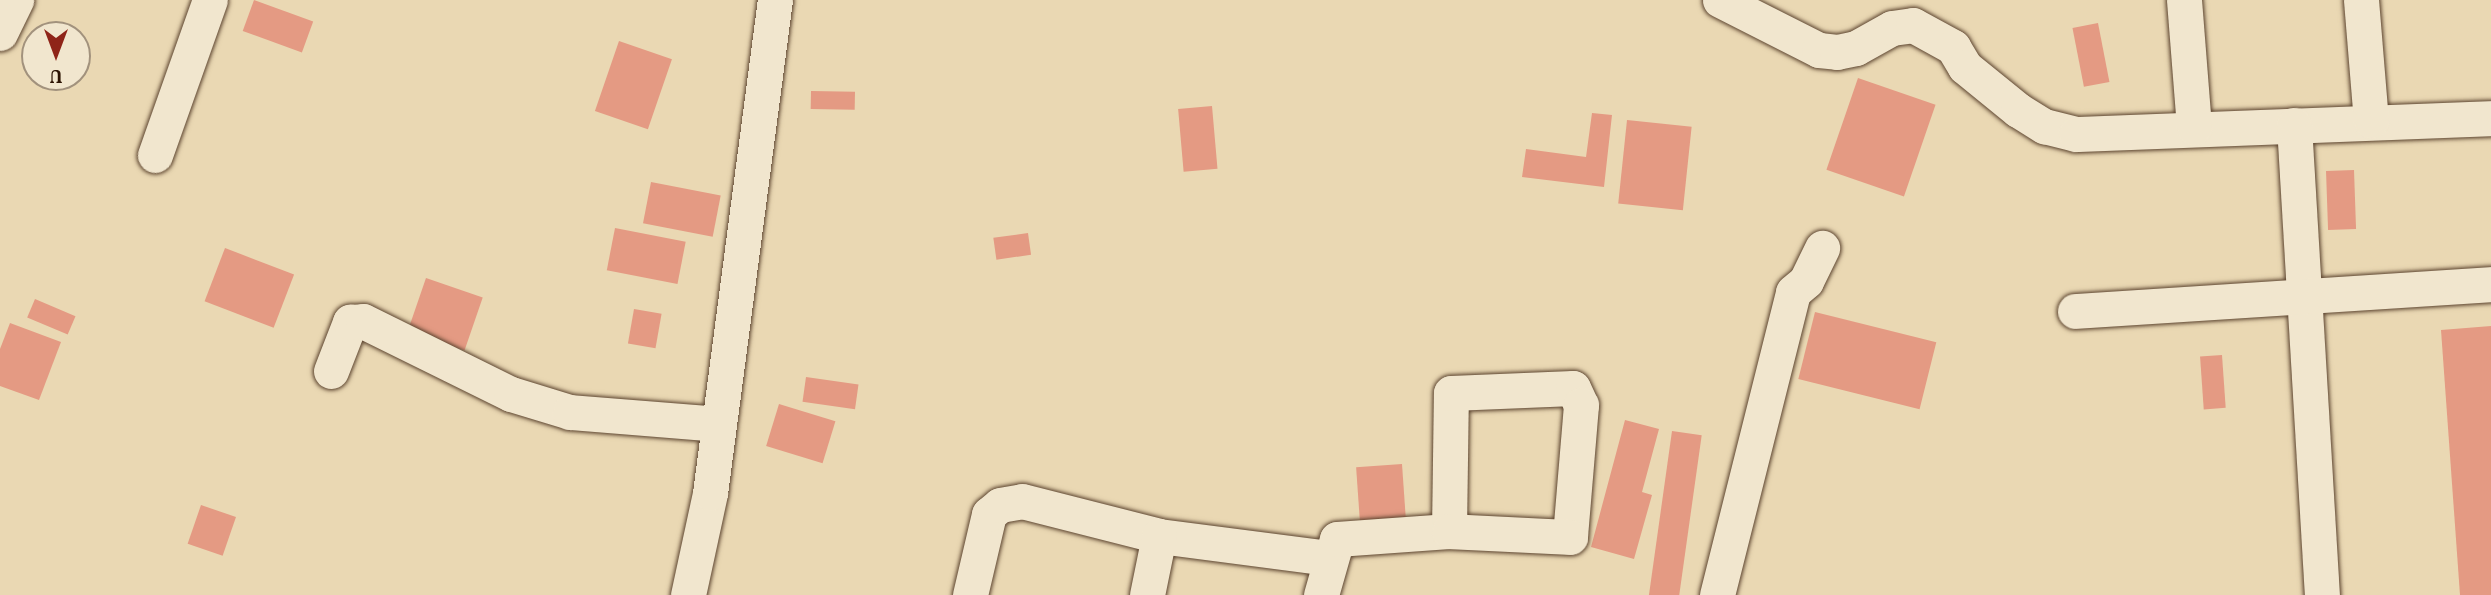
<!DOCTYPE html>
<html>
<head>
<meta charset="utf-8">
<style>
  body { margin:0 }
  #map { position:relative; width:2491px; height:595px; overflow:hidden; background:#ead8b3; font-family:Vollkorn,serif }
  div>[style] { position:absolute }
  .building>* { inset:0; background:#e49a83; transform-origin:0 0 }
  .roads { filter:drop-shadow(0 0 2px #5c442f) drop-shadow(0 0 2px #5c442f) }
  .street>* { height:35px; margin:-17.5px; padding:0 17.5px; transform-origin:17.5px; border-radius:17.5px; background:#f1e6ce }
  span { translate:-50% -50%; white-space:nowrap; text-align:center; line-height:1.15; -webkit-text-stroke:5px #f1e6ce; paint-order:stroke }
  .north { position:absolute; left:21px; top:21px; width:70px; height:70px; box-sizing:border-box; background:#f1e6ce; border:2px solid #a2927d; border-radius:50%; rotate:180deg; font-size:19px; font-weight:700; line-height:28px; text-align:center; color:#2c1303 }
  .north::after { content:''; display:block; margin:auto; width:24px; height:32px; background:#8f2418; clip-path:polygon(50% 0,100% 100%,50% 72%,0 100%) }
</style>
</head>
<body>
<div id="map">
  <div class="building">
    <div style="left:254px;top:0;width:63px;height:33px;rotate:20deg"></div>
    <div style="left:2098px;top:23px;width:60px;height:26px;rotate:79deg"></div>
    <div style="left:619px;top:41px;width:56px;height:74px;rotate:19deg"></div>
    <div style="left:1858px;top:78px;width:82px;height:97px;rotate:19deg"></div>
    <div style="left:811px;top:91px;width:44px;height:18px;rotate:1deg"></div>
    <div style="left:1212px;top:106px;width:63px;height:34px;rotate:85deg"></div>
    <div style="clip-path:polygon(1592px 113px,1612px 115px,1604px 187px,1522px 177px,1526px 149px,1586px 157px)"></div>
    <div style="left:1627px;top:120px;width:65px;height:84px;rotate:6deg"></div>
    <div style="left:2354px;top:170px;width:59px;height:28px;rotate:88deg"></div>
    <div style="left:651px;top:182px;width:71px;height:42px;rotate:11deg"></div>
    <div style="left:615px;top:228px;width:72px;height:43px;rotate:11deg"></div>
    <div style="left:1028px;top:233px;width:22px;height:35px;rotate:82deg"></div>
    <div style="left:225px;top:248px;width:74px;height:57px;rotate:21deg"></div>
    <div style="left:426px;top:278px;width:60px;height:56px;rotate:19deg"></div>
    <div style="left:35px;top:299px;width:44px;height:20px;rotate:23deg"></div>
    <div style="left:634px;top:309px;width:28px;height:35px;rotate:10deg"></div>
    <div style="left:1815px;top:312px;width:125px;height:69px;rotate:14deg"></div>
    <div style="clip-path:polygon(10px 323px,61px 342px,39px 400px,0 386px,0 349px)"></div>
    <div style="clip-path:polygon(2491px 326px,2491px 595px,2460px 595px,2441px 330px)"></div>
    <div style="left:2222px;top:355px;width:53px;height:22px;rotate:86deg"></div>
    <div style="left:806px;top:377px;width:53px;height:25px;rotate:8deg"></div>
    <div style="left:779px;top:404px;width:59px;height:44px;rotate:17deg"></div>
    <div style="clip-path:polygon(1625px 420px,1659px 429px,1642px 492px,1652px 495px,1634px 559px,1591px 547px)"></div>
    <div style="left:1672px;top:431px;width:30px;height:166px;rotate:8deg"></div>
    <div style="left:1402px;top:464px;width:58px;height:46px;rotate:86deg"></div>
    <div style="left:201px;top:505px;width:37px;height:41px;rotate:19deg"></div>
  </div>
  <div class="roads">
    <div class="street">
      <div style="left:1720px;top:0;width:111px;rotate:26.8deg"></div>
      <div style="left:1819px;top:50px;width:18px;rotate:6deg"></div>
      <div style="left:1837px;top:52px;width:19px;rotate:-12deg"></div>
      <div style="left:1856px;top:48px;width:41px;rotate:-29.1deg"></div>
      <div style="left:1892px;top:28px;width:21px;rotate:-8deg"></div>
      <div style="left:1913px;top:25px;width:46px;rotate:28.8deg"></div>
      <div style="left:1953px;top:47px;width:23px;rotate:59deg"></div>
      <div style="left:1965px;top:67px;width:68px;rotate:39.1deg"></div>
      <div style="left:2018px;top:110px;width:31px;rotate:32deg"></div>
      <div style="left:2044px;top:126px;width:33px;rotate:14deg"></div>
      <div style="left:2076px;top:134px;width:415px;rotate:-2.2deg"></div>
      <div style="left:2184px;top:0;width:128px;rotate:85.5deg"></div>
      <div style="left:2361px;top:0;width:121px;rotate:85.3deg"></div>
      <div style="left:0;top:33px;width:37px;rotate:-64deg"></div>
      <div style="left:2294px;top:125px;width:471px;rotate:86.6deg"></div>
      <div style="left:155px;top:155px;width:164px;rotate:-70.5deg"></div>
      <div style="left:2075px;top:311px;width:417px;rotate:-3.7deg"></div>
      <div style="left:331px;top:371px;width:53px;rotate:-68.8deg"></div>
      <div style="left:350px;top:322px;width:13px;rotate:-4deg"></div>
      <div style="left:363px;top:321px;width:165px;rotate:26.3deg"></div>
      <div style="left:511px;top:394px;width:62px;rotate:17deg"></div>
      <div style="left:570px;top:412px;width:148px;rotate:4.6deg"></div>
      <div style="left:688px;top:595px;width:104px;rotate:-77.8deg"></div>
      <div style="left:710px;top:493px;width:497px;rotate:-82.5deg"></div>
      <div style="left:970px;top:595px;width:83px;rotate:-76.8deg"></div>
      <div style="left:989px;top:514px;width:14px;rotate:-39deg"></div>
      <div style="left:1000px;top:505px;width:22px;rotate:-10deg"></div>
      <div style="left:1022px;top:501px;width:141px;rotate:14.3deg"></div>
      <div style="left:1159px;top:536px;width:170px;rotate:7.4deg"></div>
      <div style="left:1147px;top:595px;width:60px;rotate:-78.5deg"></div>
      <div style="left:1321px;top:595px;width:58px;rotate:-74.1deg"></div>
      <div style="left:1337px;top:539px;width:112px;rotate:-4.1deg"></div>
      <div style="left:1449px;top:531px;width:138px;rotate:-89.2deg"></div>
      <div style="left:1451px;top:393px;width:122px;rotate:-2.3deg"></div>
      <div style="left:1573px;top:388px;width:19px;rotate:65deg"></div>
      <div style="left:1581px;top:405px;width:132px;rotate:94.8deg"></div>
      <div style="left:1570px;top:537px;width:121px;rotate:-177.2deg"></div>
      <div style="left:1717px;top:595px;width:312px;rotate:-75.9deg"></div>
      <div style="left:1793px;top:292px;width:17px;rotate:-40deg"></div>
      <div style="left:1806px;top:281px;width:37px;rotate:-64deg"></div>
    </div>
  </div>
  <div class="north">U</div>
</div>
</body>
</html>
